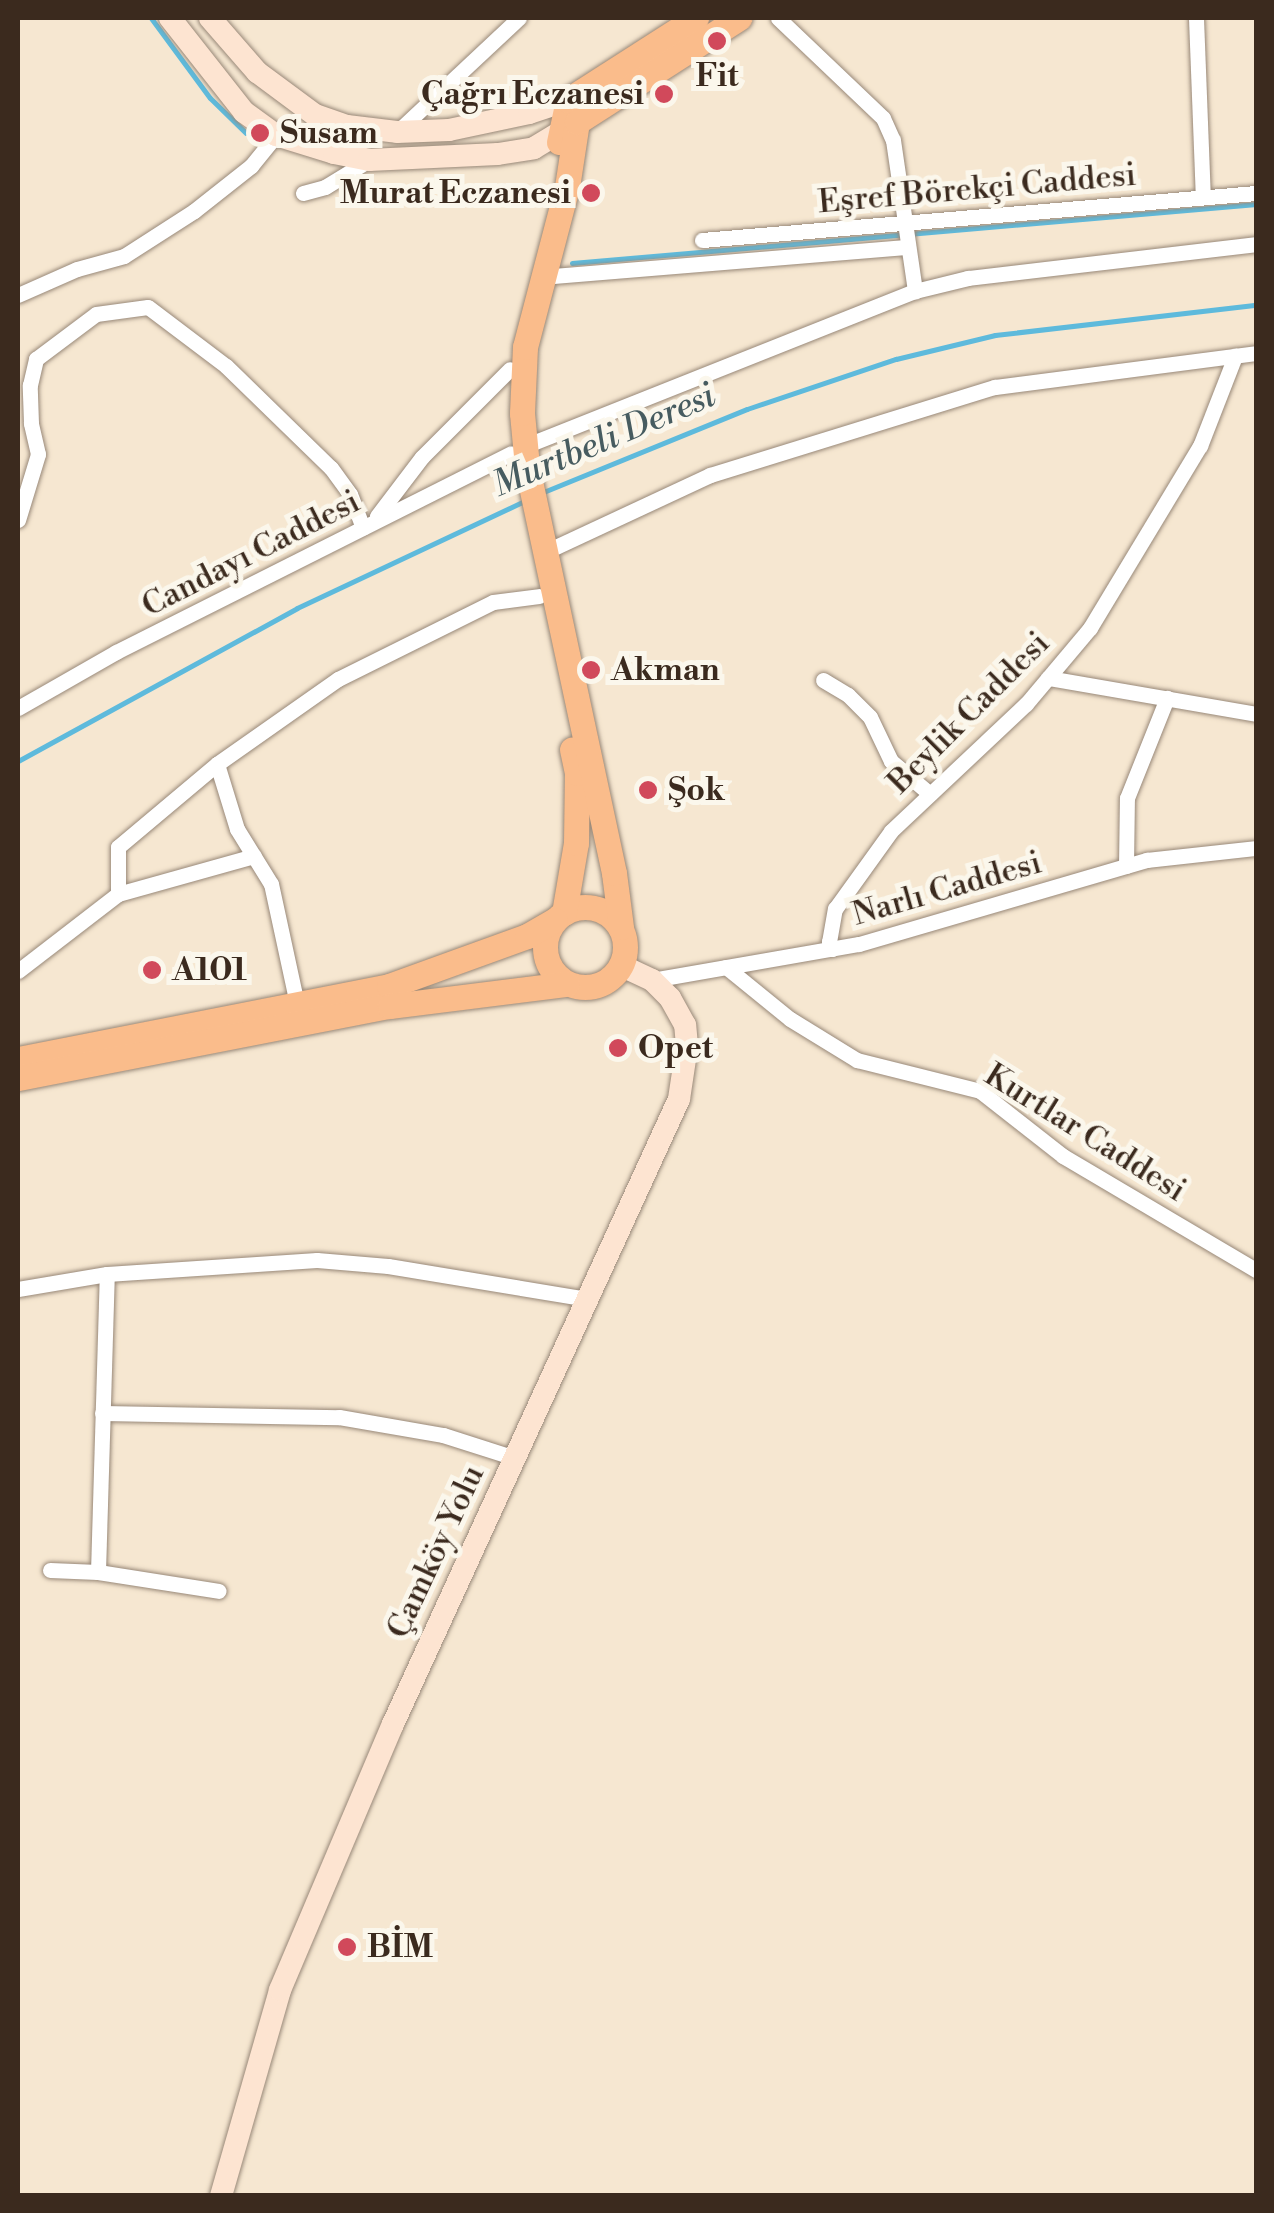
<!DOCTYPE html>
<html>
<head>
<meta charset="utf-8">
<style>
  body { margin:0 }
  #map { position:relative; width:1274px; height:2213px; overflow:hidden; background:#f6e7d1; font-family:"Libre Bodoni",serif }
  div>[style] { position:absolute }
  .stream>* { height:5px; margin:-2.5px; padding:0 2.5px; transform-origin:2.5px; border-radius:2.5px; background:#5ebadc }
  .roads { filter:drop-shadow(0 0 2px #988878) drop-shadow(0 0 2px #988878) }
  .street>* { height:15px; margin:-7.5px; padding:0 7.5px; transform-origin:7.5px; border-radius:7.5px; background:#fff }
  .secondary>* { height:22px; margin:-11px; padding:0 11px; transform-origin:11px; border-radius:11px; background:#fde4d1 }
  .primary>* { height:25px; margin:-12.5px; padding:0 12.5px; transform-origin:12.5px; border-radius:12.5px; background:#fabc8b }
  .primary>.ring { margin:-12.5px; padding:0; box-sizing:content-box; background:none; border:25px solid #fabc8b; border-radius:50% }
  .dots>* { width:28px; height:28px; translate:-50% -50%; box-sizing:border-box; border:5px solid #fbf7ec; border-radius:50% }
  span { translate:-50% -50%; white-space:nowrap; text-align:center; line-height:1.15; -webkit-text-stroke:10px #fbf7ec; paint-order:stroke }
  .poi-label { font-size:32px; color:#3b2a1e; font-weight:700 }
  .right { translate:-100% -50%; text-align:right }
  .left { translate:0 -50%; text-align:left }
  .street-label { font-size:32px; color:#3b2a1e }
  .water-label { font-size:35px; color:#475c60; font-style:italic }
  .frame { position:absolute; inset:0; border:20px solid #3b2a1e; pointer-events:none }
</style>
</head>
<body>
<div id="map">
  <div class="stream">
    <div style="left:151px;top:18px;width:99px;rotate:53.6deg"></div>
    <div style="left:210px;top:98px;width:50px;rotate:44.2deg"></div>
    <div style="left:572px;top:263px;width:687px;rotate:-4.93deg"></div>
    <div style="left:541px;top:493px;width:222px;rotate:-22.2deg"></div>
    <div style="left:747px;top:409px;width:157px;rotate:-18.6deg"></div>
    <div style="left:896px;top:359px;width:102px;rotate:-13.6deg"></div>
    <div style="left:995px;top:335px;width:263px;rotate:-6.6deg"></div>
    <div style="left:18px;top:761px;width:318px;rotate:-28.7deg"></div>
    <div style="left:297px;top:608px;width:253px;rotate:-25.2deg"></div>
  </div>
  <div class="roads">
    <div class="street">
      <div style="left:778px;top:18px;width:145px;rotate:43.6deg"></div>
      <div style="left:883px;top:118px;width:24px;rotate:66deg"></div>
      <div style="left:893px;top:140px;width:153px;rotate:81.7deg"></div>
      <div style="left:1196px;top:18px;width:179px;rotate:87.8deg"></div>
      <div style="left:397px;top:132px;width:167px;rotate:-43.1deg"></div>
      <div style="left:303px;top:193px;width:23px;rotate:-15deg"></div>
      <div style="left:325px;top:187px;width:52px;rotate:-31.5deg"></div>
      <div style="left:702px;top:240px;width:556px;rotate:-4.85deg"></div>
      <div style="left:541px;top:277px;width:366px;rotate:-4.7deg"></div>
      <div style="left:18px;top:295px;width:64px;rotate:-23.8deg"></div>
      <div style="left:77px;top:269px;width:49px;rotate:-15.5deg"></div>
      <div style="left:124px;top:256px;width:83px;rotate:-32.7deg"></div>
      <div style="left:194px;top:211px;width:73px;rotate:-38.3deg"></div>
      <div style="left:251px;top:166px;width:40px;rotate:-51deg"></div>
      <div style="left:525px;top:446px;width:420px;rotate:-21.7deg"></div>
      <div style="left:915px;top:291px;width:55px;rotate:-13.8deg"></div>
      <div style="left:968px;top:278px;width:290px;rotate:-6.7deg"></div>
      <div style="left:377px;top:516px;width:74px;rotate:-52.7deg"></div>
      <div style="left:422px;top:457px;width:124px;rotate:-45deg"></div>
      <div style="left:18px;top:520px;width:69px;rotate:-73.1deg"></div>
      <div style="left:38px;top:454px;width:32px;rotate:-103deg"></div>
      <div style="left:31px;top:423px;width:38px;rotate:-92deg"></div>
      <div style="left:30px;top:385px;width:27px;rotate:-77deg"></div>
      <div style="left:36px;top:359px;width:75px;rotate:-36.9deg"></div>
      <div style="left:96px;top:314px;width:52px;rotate:-7.7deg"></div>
      <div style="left:148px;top:307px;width:98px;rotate:37.1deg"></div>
      <div style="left:226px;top:366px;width:146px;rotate:44.2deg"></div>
      <div style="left:331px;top:468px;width:32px;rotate:54deg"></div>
      <div style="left:350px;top:494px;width:36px;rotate:69deg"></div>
      <div style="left:545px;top:552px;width:182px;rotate:-25deg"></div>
      <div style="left:710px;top:475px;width:298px;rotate:-17.2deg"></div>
      <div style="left:995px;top:387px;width:263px;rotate:-7.4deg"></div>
      <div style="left:1048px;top:678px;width:211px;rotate:9.8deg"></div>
      <div style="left:823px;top:680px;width:29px;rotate:31deg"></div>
      <div style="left:848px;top:695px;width:31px;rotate:45deg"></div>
      <div style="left:870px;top:717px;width:49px;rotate:64.5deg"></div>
      <div style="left:891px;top:761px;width:51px;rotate:40.2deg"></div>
      <div style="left:18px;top:708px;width:113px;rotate:-29.7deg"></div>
      <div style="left:116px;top:652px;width:442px;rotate:-26.7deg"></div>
      <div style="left:1126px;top:866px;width:68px;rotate:-89.2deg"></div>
      <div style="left:1127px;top:798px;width:108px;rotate:-68.2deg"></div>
      <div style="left:118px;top:894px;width:47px;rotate:-90deg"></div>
      <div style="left:118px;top:847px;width:129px;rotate:-40deg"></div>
      <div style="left:832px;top:949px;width:8px;rotate:-113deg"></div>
      <div style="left:829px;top:942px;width:34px;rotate:-80deg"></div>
      <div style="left:835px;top:909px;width:96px;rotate:-54.3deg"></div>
      <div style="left:891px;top:831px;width:185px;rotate:-43.3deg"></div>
      <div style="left:1026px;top:704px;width:99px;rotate:-49.9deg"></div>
      <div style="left:1090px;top:628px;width:213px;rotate:-58.9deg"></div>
      <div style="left:1200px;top:446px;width:97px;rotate:-68.7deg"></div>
      <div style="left:726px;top:967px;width:82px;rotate:39.1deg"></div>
      <div style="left:790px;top:1019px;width:79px;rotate:31.5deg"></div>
      <div style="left:857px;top:1060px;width:127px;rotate:14.1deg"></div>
      <div style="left:980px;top:1091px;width:105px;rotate:38.1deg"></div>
      <div style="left:1063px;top:1156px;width:224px;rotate:30.6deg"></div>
      <div style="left:18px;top:971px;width:126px;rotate:-37.6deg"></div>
      <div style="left:118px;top:894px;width:141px;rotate:-15.6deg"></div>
      <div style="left:652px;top:980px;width:210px;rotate:-9.9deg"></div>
      <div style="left:859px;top:944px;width:300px;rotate:-16.3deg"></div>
      <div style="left:1147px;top:860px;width:110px;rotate:-6.3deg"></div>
      <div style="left:297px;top:1004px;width:123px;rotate:-102.2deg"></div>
      <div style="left:271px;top:884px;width:65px;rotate:-121.7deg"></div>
      <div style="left:237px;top:829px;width:68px;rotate:-107.1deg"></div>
      <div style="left:217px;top:764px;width:148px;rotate:-35.1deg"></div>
      <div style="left:338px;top:679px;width:173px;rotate:-26.4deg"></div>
      <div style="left:493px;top:602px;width:46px;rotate:-7.4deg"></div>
      <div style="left:18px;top:1289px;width:90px;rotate:-9.6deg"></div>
      <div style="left:107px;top:1274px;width:210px;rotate:-3.8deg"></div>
      <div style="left:317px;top:1260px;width:71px;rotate:4.8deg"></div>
      <div style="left:388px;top:1266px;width:203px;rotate:9.4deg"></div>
      <div style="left:102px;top:1413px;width:237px;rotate:1deg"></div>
      <div style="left:339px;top:1417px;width:106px;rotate:9.8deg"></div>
      <div style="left:443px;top:1435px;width:76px;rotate:17.7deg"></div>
      <div style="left:50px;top:1570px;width:48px;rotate:2.4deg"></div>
      <div style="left:98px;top:1572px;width:122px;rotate:8.9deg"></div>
      <div style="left:98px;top:1572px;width:298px;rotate:-88.3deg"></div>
    </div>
    <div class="secondary">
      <div style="left:170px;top:18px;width:120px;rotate:51.8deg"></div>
      <div style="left:244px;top:112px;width:39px;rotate:36deg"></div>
      <div style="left:276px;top:135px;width:61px;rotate:17.2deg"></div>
      <div style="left:334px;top:153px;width:36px;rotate:11deg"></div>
      <div style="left:369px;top:160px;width:129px;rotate:-2.7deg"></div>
      <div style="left:498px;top:154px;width:36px;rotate:-9deg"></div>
      <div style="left:534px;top:148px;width:44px;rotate:-31.2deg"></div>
      <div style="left:210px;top:18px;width:72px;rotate:49deg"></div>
      <div style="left:257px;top:72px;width:72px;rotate:36.6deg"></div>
      <div style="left:315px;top:115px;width:34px;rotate:19deg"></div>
      <div style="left:347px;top:126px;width:50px;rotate:6.8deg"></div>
      <div style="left:397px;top:132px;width:52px;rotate:-2.2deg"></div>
      <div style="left:449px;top:130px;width:82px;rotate:-12deg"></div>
      <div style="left:529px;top:113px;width:41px;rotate:-18.4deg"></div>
      <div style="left:221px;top:2196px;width:214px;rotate:-74deg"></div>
      <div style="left:280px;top:1990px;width:289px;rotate:-67deg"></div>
      <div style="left:393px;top:1724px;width:687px;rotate:-65.41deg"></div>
      <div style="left:679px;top:1099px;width:54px;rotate:-81.4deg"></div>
      <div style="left:687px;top:1046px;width:21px;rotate:-95deg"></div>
      <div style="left:685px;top:1025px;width:31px;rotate:-119deg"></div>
      <div style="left:670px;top:998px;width:25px;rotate:-135deg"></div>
      <div style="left:652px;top:980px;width:33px;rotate:-155deg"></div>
    </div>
    <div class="primary">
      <div style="left:559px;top:142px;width:43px;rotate:-77.9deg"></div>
      <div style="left:568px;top:100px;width:152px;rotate:-32.6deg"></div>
      <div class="ring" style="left:545px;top:907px;width:55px;height:55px"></div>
      <div style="left:564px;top:913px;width:71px;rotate:-80.3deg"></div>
      <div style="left:576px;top:843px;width:70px;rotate:-89.2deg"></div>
      <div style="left:577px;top:773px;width:24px;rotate:-102deg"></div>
      <div style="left:621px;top:927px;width:54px;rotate:-97.4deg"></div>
      <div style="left:614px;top:873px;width:416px;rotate:-102.1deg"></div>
      <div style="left:527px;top:466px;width:53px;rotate:-95.4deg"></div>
      <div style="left:522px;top:413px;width:66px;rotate:-87.4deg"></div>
      <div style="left:525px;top:347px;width:165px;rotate:-75.3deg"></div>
      <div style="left:567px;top:187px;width:66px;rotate:-81.3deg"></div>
      <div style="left:577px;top:122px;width:193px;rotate:-32.7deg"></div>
      <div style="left:18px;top:1059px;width:378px;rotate:-11.1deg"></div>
      <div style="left:389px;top:986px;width:147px;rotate:-19.9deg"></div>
      <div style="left:527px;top:936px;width:32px;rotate:-30deg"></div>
      <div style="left:18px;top:1078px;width:379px;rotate:-11deg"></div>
      <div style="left:390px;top:1006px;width:178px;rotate:-7.1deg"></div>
    </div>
  </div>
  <div class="dots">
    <div style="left:717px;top:41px;background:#d1495b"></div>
    <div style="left:664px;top:94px;background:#d1495b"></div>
    <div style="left:260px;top:133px;background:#d1495b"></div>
    <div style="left:591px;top:193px;background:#d1495b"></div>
    <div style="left:591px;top:670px;background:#d1495b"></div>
    <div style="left:648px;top:790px;background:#d1495b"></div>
    <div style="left:152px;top:970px;background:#d1495b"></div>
    <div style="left:618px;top:1048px;background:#d1495b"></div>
    <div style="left:347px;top:1947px;background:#d1495b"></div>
  </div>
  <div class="poi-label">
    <span style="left:717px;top:76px">Fit</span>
    <span class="right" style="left:644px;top:94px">Çağrı Eczanesi</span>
    <span class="left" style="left:280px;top:133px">Susam</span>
    <span class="right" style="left:571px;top:193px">Murat Eczanesi</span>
    <span class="left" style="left:611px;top:670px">Akman</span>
    <span class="left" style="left:668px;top:790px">Şok</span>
    <span class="left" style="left:172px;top:970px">A101</span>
    <span class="left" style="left:638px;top:1048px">Opet</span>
    <span class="left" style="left:367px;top:1947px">BİM</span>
  </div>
  <div class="street-label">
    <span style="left:977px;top:189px;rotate:-5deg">Eşref Börekçi Caddesi</span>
    <span style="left:251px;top:554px;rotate:-27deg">Candayı Caddesi</span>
    <span style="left:969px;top:713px;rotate:-45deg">Beylik Caddesi</span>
    <span style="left:947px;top:889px;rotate:-16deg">Narlı Caddesi</span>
    <span style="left:1085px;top:1133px;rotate:32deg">Kurtlar Caddesi</span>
    <span style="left:436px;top:1552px;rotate:-65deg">Çamköy Yolu</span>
  </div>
  <div class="water-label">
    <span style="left:604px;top:441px;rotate:-23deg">Murtbeli Deresi</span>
  </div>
  <div class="frame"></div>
</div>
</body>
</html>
